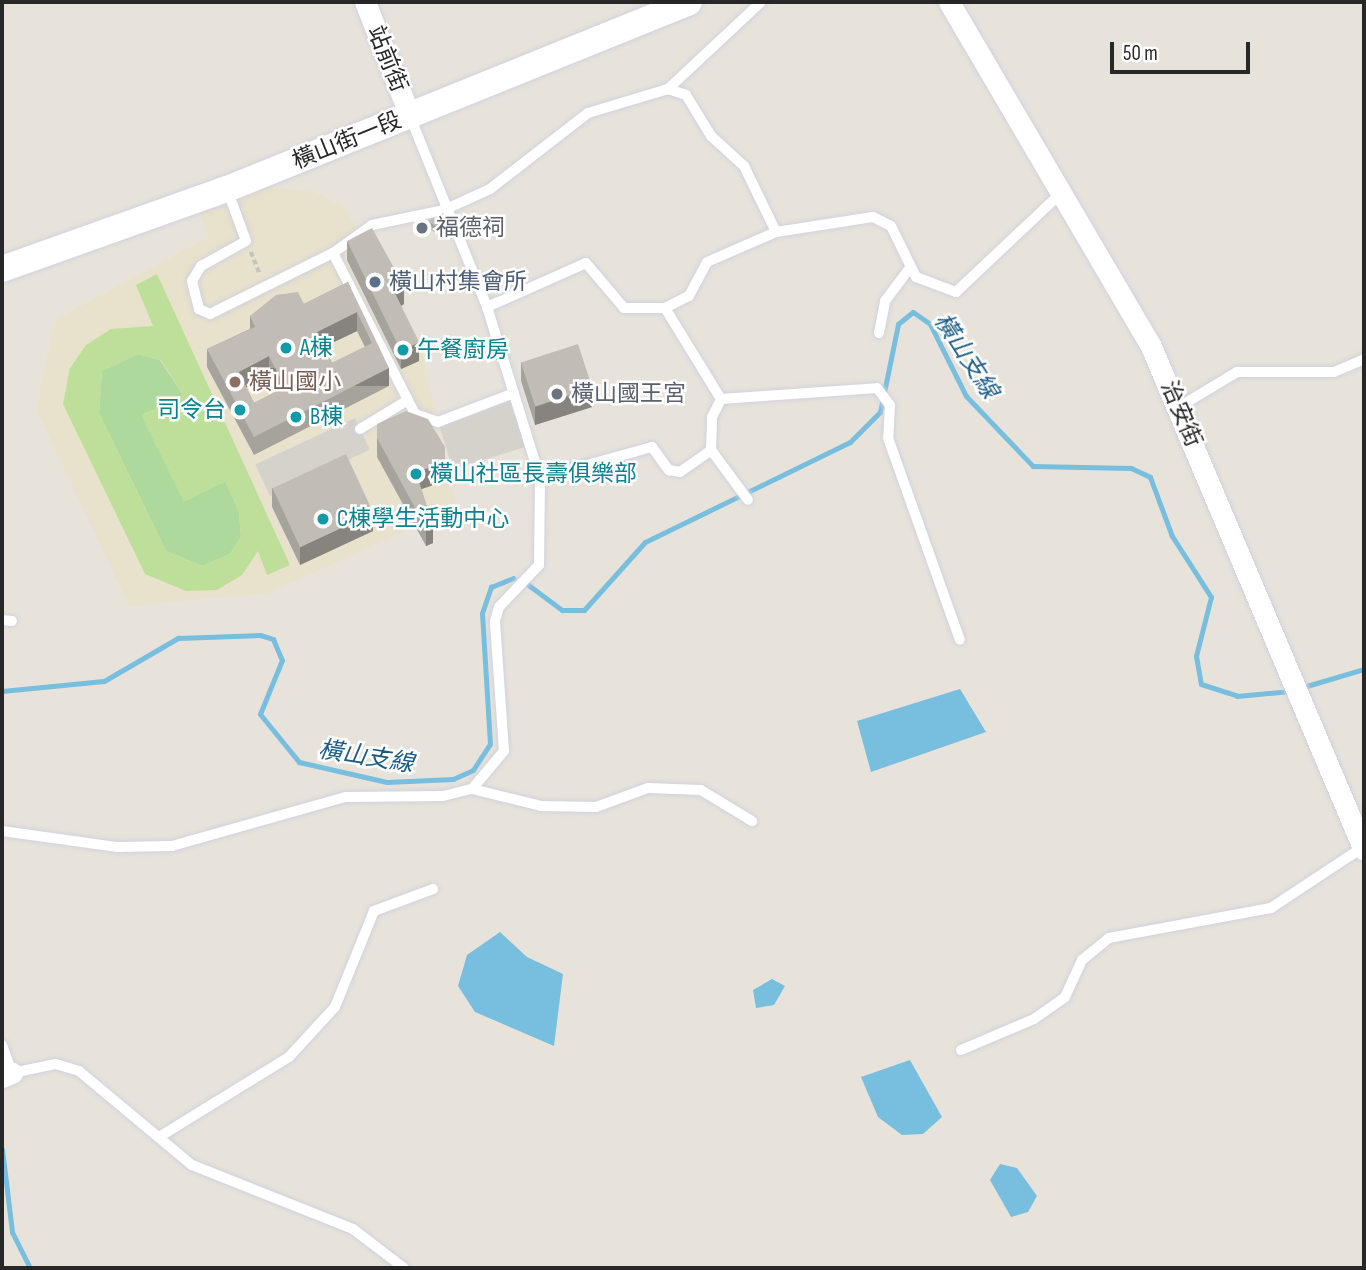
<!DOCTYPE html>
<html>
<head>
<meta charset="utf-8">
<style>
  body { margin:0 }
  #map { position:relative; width:1366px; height:1270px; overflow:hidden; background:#e8e3da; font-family:"Sofia Sans Condensed","Noto Sans TC",sans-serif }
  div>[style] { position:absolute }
  .education>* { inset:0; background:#e8e1cb }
  .green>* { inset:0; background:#aed99c }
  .pitch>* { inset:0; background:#bedf99 }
  .plaza>* { inset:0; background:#d5d2cc; transform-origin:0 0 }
  .water>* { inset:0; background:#78bedf }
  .stream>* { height:5px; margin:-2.5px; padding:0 2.5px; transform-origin:2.5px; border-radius:2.5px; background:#78bedf }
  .path>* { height:3.5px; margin-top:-1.75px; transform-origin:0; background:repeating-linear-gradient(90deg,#c3c3c3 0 5px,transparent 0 8.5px) }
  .roads { filter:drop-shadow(0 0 2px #d0d2df) drop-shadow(0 0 2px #d0d2df) }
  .service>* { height:10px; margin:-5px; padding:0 5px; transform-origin:5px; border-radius:5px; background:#fff }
  .minor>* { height:21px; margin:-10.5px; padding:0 10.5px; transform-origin:10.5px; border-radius:10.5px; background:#fff }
  .tertiary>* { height:26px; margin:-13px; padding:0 13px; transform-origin:13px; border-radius:13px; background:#fff }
  .wall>* { inset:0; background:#a6a39d }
  .shaded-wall>* { inset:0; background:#87847f; transform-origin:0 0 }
  .building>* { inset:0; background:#c1bdb6; transform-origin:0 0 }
  .dots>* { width:19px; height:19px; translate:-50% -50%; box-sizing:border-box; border:4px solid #fff; border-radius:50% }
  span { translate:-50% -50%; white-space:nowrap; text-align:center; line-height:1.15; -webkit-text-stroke:5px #fff; paint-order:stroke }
  .street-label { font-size:23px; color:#272727 }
  .worship-label { font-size:23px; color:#5b616d }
  .left { translate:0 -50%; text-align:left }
  .service-label { font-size:23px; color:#4e5e75 }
  .culture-label { font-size:23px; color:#0d838f }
  .right { translate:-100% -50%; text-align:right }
  .education-label { font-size:23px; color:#785e54 }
  .water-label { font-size:24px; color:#1c5c87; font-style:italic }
  .frame { position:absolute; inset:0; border:4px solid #272727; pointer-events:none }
  .scale { position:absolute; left:1110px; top:42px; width:140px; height:32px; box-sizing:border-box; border:4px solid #272727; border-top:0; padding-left:9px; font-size:21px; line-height:24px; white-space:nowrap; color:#272727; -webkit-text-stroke:5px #fff; paint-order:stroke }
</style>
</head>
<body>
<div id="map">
  <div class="education">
    <div style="clip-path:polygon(266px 187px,315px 192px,345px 208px,422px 354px,457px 507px,269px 593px,129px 606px,36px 409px,55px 320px,207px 238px,199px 207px)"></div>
  </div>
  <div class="green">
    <div style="clip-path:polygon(138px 354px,160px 360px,183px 395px,142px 415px,226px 482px,239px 512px,241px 537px,230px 554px,202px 566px,166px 551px,99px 413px,102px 371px)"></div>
  </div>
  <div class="pitch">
    <div style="clip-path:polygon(evenodd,157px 274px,290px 565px,267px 575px,258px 551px,242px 575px,217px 590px,186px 591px,145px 574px,63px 404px,70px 368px,86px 345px,111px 329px,153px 326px,136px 285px,157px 274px,138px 354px,161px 360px,183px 395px,141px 415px,184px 502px,225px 482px,239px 512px,241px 537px,230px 554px,202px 566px,166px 551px,99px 413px,102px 371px,138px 354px)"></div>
  </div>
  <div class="plaza">
    <div style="left:514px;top:393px;width:55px;height:81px;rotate:73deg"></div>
    <div style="left:355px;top:418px;width:35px;height:110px;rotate:65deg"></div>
  </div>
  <div class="water">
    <div style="clip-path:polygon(960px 689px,986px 732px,871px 772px,857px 721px)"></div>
    <div style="clip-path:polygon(500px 932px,527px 957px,563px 974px,554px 1046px,475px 1012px,458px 986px,467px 955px)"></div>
    <div style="clip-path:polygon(772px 979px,785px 986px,774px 1005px,756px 1008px,753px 990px)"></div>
    <div style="clip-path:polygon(910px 1060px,942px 1117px,923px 1134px,902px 1135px,878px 1117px,861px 1077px)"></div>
    <div style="clip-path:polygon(1000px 1164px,1017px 1168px,1037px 1196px,1028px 1212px,1011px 1217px,990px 1180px)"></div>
  </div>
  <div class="stream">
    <div style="left:527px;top:584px;width:44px;rotate:36.6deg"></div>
    <div style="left:562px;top:610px;width:22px"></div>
    <div style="left:584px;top:610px;width:91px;rotate:-48.1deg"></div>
    <div style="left:645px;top:542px;width:228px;rotate:-26deg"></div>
    <div style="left:850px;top:442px;width:42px;rotate:-45deg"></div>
    <div style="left:880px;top:412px;width:90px;rotate:-78.4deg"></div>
    <div style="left:898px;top:324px;width:19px;rotate:-39deg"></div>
    <div style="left:913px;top:312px;width:21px;rotate:35deg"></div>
    <div style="left:930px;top:324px;width:80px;rotate:63.4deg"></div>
    <div style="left:966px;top:396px;width:97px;rotate:46.3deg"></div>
    <div style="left:1033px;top:466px;width:98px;rotate:1.2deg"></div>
    <div style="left:1131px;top:468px;width:21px;rotate:25deg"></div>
    <div style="left:1150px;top:477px;width:63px;rotate:69.6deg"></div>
    <div style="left:1172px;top:536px;width:72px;rotate:57.4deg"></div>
    <div style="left:1211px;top:597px;width:61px;rotate:104.3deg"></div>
    <div style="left:1196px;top:656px;width:28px;rotate:80deg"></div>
    <div style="left:1201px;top:684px;width:38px;rotate:18deg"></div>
    <div style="left:1237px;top:696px;width:54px;rotate:-5.3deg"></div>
    <div style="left:1300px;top:688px;width:67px;rotate:-16.5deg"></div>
    <div style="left:2px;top:691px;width:102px;rotate:-5.6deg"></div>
    <div style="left:104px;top:681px;width:86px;rotate:-30.2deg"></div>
    <div style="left:178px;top:638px;width:82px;rotate:-2.1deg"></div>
    <div style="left:260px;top:635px;width:14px;rotate:17deg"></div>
    <div style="left:273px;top:639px;width:23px;rotate:67deg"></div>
    <div style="left:282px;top:660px;width:58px;rotate:112.2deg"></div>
    <div style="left:260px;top:714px;width:62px;rotate:50.9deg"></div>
    <div style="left:299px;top:762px;width:90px;rotate:12.8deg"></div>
    <div style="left:387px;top:782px;width:66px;rotate:-2.6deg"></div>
    <div style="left:453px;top:779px;width:22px;rotate:-24deg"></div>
    <div style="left:473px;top:770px;width:31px;rotate:-57deg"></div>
    <div style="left:490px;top:744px;width:131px;rotate:-93.5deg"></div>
    <div style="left:482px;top:613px;width:28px;rotate:-71deg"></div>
    <div style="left:491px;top:587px;width:24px;rotate:-22deg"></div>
    <div style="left:2px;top:1149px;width:84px;rotate:83.1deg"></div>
    <div style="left:12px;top:1232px;width:40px;rotate:63.4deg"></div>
  </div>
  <div class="path">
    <div style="left:251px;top:252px;width:24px;rotate:68deg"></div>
  </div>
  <div class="roads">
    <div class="service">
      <div style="left:668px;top:89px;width:127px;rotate:-43.1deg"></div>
      <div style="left:227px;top:189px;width:55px;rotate:69.9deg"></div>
      <div style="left:246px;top:241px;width:51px;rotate:150.9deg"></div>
      <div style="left:201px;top:266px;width:17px;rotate:121deg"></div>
      <div style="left:192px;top:281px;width:29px;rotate:76deg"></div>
      <div style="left:199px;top:309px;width:12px;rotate:24deg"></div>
      <div style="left:210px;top:314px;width:137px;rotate:-26.4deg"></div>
      <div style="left:333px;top:253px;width:48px;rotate:-35.7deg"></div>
      <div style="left:372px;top:225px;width:74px;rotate:-11.8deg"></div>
      <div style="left:444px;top:210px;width:51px;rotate:-24.5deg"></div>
      <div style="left:490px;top:189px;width:124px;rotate:-37.8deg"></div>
      <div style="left:588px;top:113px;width:84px;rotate:-16.7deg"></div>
      <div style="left:668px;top:89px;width:19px;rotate:18deg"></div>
      <div style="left:686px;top:95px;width:48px;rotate:58.6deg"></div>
      <div style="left:711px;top:136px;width:45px;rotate:42.3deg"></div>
      <div style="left:744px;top:166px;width:73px;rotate:64.1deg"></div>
      <div style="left:333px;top:253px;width:181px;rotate:63deg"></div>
      <div style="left:415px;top:414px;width:24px;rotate:19deg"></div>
      <div style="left:438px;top:422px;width:81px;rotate:-20.9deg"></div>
      <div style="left:487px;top:307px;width:108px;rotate:-24deg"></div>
      <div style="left:586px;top:263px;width:59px;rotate:49.8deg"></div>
      <div style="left:624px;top:308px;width:41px"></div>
      <div style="left:665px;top:308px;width:27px;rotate:-27deg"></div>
      <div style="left:689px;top:296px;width:38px;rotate:-62deg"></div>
      <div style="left:707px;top:262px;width:75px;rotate:-23.5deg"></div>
      <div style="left:776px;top:232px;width:98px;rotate:-8.8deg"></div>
      <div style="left:873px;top:217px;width:20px;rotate:27deg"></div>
      <div style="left:891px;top:226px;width:57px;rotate:63.9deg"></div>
      <div style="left:916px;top:277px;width:43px;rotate:20.6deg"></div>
      <div style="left:956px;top:292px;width:146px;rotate:-43.3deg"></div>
      <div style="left:879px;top:333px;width:33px;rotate:-79deg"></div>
      <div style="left:885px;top:301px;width:39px;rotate:-53deg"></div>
      <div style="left:721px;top:399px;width:156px;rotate:-4deg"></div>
      <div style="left:877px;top:388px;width:21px;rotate:53deg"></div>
      <div style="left:890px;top:405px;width:33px;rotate:93deg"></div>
      <div style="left:888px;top:438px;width:214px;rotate:70.4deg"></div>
      <div style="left:1179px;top:407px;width:68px;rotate:-31.1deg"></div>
      <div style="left:1237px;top:372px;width:97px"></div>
      <div style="left:1334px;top:372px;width:33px;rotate:-23deg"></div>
      <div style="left:360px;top:429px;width:56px;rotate:-31.1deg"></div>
      <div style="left:711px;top:450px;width:62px;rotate:53.5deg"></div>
      <div style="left:540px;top:478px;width:116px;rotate:-15.5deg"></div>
      <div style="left:652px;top:447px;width:29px;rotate:54deg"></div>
      <div style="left:669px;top:470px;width:11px;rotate:10deg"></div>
      <div style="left:680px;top:472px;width:38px;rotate:-35deg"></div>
      <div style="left:711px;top:450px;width:33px;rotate:-88deg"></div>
      <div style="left:712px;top:417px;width:20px;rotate:-63deg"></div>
      <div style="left:721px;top:399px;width:107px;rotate:-121.6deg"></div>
      <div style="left:2px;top:620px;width:10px;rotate:6deg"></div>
      <div style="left:472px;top:789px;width:71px;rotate:13.8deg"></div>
      <div style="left:541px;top:806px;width:55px;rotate:1deg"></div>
      <div style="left:596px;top:807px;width:55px;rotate:-20.1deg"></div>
      <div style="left:648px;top:788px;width:53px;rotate:2.2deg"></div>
      <div style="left:701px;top:790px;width:60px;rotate:31.3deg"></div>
      <div style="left:2px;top:831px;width:117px;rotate:7.9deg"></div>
      <div style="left:118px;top:847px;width:54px;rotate:-1.1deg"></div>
      <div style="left:172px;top:846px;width:180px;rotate:-15.8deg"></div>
      <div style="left:345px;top:797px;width:98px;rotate:-0.6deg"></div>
      <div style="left:443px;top:796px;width:30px;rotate:-14deg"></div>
      <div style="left:472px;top:789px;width:50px;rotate:-49.9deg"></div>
      <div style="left:504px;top:751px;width:130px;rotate:-94deg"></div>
      <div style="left:495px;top:621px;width:15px;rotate:-74deg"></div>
      <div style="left:499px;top:607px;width:58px;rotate:-46.4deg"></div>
      <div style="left:539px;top:565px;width:87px;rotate:-89.3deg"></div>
      <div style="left:540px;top:478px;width:179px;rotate:-107.2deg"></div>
      <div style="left:487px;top:307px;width:206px;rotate:-112deg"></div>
      <div style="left:2px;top:1045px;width:30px;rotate:70deg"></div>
      <div style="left:12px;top:1073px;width:45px;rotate:-11.6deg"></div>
      <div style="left:56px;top:1064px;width:24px;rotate:17deg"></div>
      <div style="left:79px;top:1071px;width:147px;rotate:39.8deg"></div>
      <div style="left:192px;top:1165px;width:173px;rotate:21.7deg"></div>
      <div style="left:353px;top:1229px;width:64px;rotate:37.4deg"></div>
      <div style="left:961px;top:1050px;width:79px;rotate:-23deg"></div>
      <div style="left:1034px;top:1019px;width:38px;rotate:-35deg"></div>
      <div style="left:1065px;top:997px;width:41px;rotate:-65.3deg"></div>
      <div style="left:1082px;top:960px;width:35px;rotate:-39deg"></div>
      <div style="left:1109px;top:938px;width:165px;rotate:-10.5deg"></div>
      <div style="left:1271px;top:908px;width:110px;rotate:-33.5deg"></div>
      <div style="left:159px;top:1137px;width:153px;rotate:-31.6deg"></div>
      <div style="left:289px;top:1057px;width:68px;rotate:-47.4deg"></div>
      <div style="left:335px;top:1007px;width:104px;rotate:-67.9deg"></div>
      <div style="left:374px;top:911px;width:63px;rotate:-20.4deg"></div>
    </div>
    <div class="minor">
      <div style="left:365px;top:2px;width:123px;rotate:68.5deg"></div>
      <div style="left:949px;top:2px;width:397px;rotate:59.6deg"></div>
      <div style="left:1150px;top:344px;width:549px;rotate:67.08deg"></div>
      <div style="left:2px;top:1077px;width:11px;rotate:-22deg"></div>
    </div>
    <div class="tertiary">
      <div style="left:2px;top:269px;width:239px;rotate:-19.6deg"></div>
      <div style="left:227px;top:189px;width:498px;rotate:-22deg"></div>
    </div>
  </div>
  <div class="wall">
    <div style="clip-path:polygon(427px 221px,449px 228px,449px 234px,441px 236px,427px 227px)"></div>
    <div style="clip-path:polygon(347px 241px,404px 304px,401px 306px,419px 361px,401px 369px,347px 260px)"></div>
    <div style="clip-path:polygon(evenodd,348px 282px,389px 386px,254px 455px,207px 367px,207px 349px,250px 329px,250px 316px,304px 304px,348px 282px,357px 331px,365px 347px,332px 363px,324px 347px,357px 331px,348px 282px,269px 375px,278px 391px,254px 403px,246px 387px,269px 375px)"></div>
    <div style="clip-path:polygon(521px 362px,592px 407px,535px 425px,521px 381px)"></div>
    <div style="clip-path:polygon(377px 424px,445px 481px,421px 489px,433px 543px,426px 546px,377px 457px)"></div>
    <div style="clip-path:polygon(272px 488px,373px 531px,300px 565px,272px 507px)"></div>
  </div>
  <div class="shaded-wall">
    <div style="clip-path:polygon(404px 286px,404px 304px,394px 310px,394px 291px)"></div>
    <div style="clip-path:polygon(357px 312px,357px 331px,317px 350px,317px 332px)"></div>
    <div style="clip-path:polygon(419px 342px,419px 361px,401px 369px,401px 351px)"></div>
    <div style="clip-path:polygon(269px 356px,269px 375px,239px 391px,239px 372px)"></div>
    <div style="left:389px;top:368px;width:18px;height:152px;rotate:90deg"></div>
    <div style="clip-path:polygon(592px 388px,592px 407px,535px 425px,535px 407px)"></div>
    <div style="clip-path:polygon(445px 447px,445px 481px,416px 491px,416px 472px)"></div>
    <div style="clip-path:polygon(373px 513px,373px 531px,300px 565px,300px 547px)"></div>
    <div style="clip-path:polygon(433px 525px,433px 543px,426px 546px,426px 528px)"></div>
  </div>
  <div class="building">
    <div style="clip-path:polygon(443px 213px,449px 228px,441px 229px,427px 221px)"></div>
    <div style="clip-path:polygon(372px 228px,404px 286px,394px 291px,419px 342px,401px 351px,347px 241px)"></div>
    <div style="clip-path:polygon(evenodd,348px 282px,389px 368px,254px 437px,207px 349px,255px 327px,250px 316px,276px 295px,298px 292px,304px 304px,348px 282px,357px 312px,372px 343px,332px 363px,317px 332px,357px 312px,348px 282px,269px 356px,285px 387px,254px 403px,239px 372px,269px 356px)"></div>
    <div style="left:578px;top:344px;width:46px;height:60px;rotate:72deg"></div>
    <div style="clip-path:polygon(406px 411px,428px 419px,445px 447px,445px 463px,416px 472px,433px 525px,426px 528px,377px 438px,377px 424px)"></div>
    <div style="left:346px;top:454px;width:65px;height:81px;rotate:65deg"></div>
  </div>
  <div class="dots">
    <div style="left:422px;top:228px;background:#6b7280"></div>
    <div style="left:375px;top:282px;background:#5c6f8a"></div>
    <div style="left:286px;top:348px;background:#0f9aa8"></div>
    <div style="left:403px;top:350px;background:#0f9aa8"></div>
    <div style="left:235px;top:382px;background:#8d6e63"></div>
    <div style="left:557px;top:394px;background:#6b7280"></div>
    <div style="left:240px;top:410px;background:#0f9aa8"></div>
    <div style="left:296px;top:417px;background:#0f9aa8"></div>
    <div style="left:416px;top:474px;background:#0f9aa8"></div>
    <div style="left:323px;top:519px;background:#0f9aa8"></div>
  </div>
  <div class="street-label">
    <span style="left:387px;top:59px;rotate:68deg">站前街</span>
    <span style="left:347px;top:141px;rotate:-22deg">橫山街一段</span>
    <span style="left:1181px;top:414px;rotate:67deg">治安街</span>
  </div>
  <div class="worship-label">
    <span class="left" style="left:436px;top:228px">福德祠</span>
    <span class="left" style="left:571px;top:394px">橫山國王宮</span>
  </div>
  <div class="service-label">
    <span class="left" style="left:389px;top:282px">橫山村集會所</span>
  </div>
  <div class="culture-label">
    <span class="left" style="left:300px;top:348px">A棟</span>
    <span class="left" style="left:417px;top:350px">午餐廚房</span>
    <span class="right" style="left:226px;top:410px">司令台</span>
    <span class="left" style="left:310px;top:417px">B棟</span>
    <span class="left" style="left:430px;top:474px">橫山社區長壽俱樂部</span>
    <span class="left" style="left:337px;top:519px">C棟學生活動中心</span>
  </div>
  <div class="education-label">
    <span class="left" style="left:249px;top:382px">橫山國小</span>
  </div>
  <div class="water-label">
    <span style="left:966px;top:356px;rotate:57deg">橫山支線</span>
    <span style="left:366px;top:757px;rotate:9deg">橫山支線</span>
  </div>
  <div class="frame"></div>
  <div class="scale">50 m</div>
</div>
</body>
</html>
